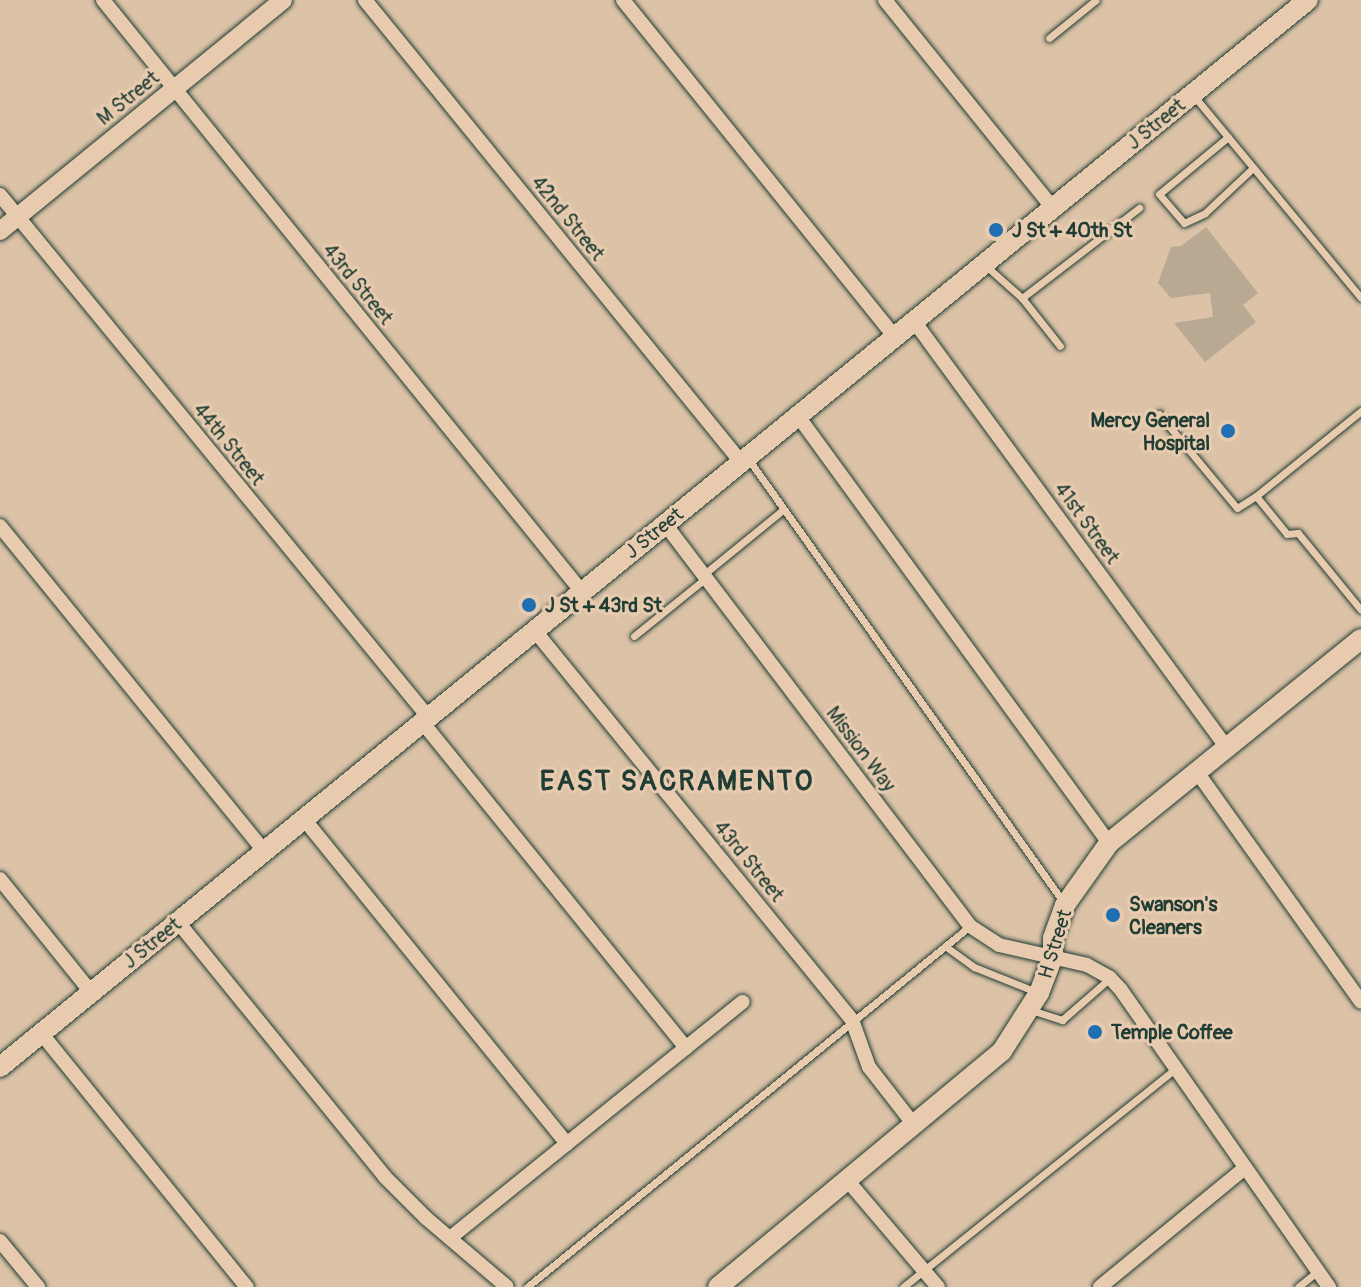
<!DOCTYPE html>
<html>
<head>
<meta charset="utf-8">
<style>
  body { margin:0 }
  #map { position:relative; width:1361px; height:1287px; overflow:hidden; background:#dcc3a8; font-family:Pangolin,sans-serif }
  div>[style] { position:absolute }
  .green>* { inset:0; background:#b9a992 }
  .roads { filter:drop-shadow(0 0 2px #1f3d34) drop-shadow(0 0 2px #1f3d34) }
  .service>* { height:7px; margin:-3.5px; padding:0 3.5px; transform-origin:3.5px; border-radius:3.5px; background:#e8cbaf }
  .minor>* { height:14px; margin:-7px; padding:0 7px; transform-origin:7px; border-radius:7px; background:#e8cbaf }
  .tertiary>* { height:18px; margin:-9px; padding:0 9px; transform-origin:9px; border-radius:9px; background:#e8cbaf }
  .secondary>* { height:20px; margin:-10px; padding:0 10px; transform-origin:10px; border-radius:10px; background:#e8cbaf }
  .dots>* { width:22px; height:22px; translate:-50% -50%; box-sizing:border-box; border:4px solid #e8cbaf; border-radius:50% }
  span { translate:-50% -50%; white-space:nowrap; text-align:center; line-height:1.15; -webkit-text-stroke:6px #e8cbaf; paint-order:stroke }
  .street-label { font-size:20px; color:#1f3d34 }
  .poi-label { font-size:20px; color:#1f3d34; font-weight:700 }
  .left { translate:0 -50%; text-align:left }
  .right { translate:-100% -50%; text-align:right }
  .district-label { font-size:28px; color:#1f3d34; font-weight:700; letter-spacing:2px }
</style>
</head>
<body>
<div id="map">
  <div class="green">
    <div style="clip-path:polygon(1206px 227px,1258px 293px,1243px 305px,1256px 322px,1205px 362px,1174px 323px,1213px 317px,1210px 293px,1171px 298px,1158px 283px,1171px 247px,1181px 246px)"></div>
  </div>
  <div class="roads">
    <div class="service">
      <div style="left:1049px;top:38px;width:60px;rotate:-39deg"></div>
      <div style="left:1194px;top:96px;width:262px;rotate:50.4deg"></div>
      <div style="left:1228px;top:137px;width:89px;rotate:140.4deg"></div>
      <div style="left:1159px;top:194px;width:38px;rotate:49deg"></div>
      <div style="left:1184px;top:223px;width:23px;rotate:-25deg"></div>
      <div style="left:1205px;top:213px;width:66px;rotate:-43.2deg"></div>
      <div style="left:986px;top:266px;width:48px;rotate:41.6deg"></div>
      <div style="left:1022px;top:298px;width:148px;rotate:-37.6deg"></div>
      <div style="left:1022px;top:298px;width:61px;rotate:51.6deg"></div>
      <div style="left:1361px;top:411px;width:135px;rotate:141deg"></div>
      <div style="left:1256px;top:496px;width:49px;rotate:50.8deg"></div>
      <div style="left:1287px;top:534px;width:11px;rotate:-5deg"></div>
      <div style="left:1298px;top:533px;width:99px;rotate:50.7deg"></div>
      <div style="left:1159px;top:414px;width:122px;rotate:50.3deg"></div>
      <div style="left:1237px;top:508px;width:22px;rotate:-32deg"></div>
      <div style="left:749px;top:460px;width:544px;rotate:54.58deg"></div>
      <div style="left:703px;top:575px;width:104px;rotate:-39.2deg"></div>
      <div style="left:634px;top:636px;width:92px;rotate:-38.9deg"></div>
      <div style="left:945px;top:946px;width:36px;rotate:36deg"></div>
      <div style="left:974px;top:967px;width:70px;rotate:21.8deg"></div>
      <div style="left:1031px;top:1010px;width:33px;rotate:18deg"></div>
      <div style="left:1062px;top:1020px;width:64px;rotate:-41.2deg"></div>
      <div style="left:527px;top:1287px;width:571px;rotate:-39.18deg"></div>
      <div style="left:903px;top:1287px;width:349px;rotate:-38.7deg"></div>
      <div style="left:1298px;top:1287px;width:26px;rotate:-39deg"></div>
    </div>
    <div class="minor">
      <div style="left:103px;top:0;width:762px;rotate:51.02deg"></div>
      <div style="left:365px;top:0;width:596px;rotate:50.86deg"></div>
      <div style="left:623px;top:0;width:433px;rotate:51.1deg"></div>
      <div style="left:885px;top:0;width:267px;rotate:51.1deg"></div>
      <div style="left:0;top:195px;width:676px;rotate:50.64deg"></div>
      <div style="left:914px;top:321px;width:529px;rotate:53.76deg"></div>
      <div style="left:798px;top:416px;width:528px;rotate:53.93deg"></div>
      <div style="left:665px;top:524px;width:505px;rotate:52.81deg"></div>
      <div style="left:970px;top:926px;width:35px;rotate:33deg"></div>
      <div style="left:999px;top:945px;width:90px;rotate:12.8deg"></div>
      <div style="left:1087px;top:965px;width:26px;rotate:29deg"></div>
      <div style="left:1110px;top:978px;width:16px;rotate:47deg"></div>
      <div style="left:1121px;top:990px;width:363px;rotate:55deg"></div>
      <div style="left:0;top:526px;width:419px;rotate:50.9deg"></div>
      <div style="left:535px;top:631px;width:502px;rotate:50.82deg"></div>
      <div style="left:852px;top:1020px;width:50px;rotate:70.1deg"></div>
      <div style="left:869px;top:1067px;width:75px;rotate:52.1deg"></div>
      <div style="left:423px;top:723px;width:418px;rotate:51deg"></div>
      <div style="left:1197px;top:772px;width:282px;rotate:54.5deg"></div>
      <div style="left:304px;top:819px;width:418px;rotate:51deg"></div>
      <div style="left:0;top:879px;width:145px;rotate:51.2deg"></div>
      <div style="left:178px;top:922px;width:328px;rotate:50.9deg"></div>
      <div style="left:385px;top:1177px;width:58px;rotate:45deg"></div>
      <div style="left:426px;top:1218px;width:106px;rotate:40.4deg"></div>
      <div style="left:41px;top:1033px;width:327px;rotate:51deg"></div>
      <div style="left:848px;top:1181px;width:139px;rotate:49.7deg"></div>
      <div style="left:450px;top:1238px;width:376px;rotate:-38.9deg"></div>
      <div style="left:0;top:1241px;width:60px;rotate:50.4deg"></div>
      <div style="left:1100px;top:1287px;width:188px;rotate:-39.4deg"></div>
    </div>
    <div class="tertiary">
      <div style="left:0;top:231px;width:365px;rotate:-39.2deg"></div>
    </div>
    <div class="secondary">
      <div style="left:0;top:1067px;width:1688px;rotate:-39.21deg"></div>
      <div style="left:718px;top:1287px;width:369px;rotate:-39.7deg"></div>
      <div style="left:1002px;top:1051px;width:69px;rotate:-57.5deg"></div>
      <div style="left:1039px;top:993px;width:40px;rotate:-69deg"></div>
      <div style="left:1053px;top:956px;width:18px;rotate:-90deg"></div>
      <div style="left:1053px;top:938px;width:35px;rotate:-70deg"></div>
      <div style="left:1065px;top:905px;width:76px;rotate:-54.6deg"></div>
      <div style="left:1109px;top:843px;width:324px;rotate:-39deg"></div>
    </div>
  </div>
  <div class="dots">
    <div style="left:996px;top:230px;background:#1f6fb2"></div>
    <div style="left:1228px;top:431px;background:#1f6fb2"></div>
    <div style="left:529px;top:605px;background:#1f6fb2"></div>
    <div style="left:1113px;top:915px;background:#1f6fb2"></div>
    <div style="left:1095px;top:1032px;background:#1f6fb2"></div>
  </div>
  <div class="street-label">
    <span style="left:128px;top:98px;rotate:-39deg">M Street</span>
    <span style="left:1156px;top:124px;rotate:-39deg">J Street</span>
    <span style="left:568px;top:218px;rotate:51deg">42nd Street</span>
    <span style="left:358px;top:284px;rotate:51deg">43rd Street</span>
    <span style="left:229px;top:444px;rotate:51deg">44th Street</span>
    <span style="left:1087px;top:523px;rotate:54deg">41st Street</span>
    <span style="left:654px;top:533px;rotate:-39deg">J Street</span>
    <span style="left:861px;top:749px;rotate:53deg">Mission Way</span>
    <span style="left:749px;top:861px;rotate:51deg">43rd Street</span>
    <span style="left:152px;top:943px;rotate:-39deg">J Street</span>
    <span style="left:1055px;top:944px;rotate:-73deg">H Street</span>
  </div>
  <div class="poi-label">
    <span class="left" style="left:1012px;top:230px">J St + 40th St</span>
    <span class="right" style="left:1210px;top:432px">Mercy General<br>Hospital</span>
    <span class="left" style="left:545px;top:605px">J St + 43rd St</span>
    <span class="left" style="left:1129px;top:916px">Swanson's<br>Cleaners</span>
    <span class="left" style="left:1111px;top:1032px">Temple Coffee</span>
  </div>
  <div class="district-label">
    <span style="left:677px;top:782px">EAST SACRAMENTO</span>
  </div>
</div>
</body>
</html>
